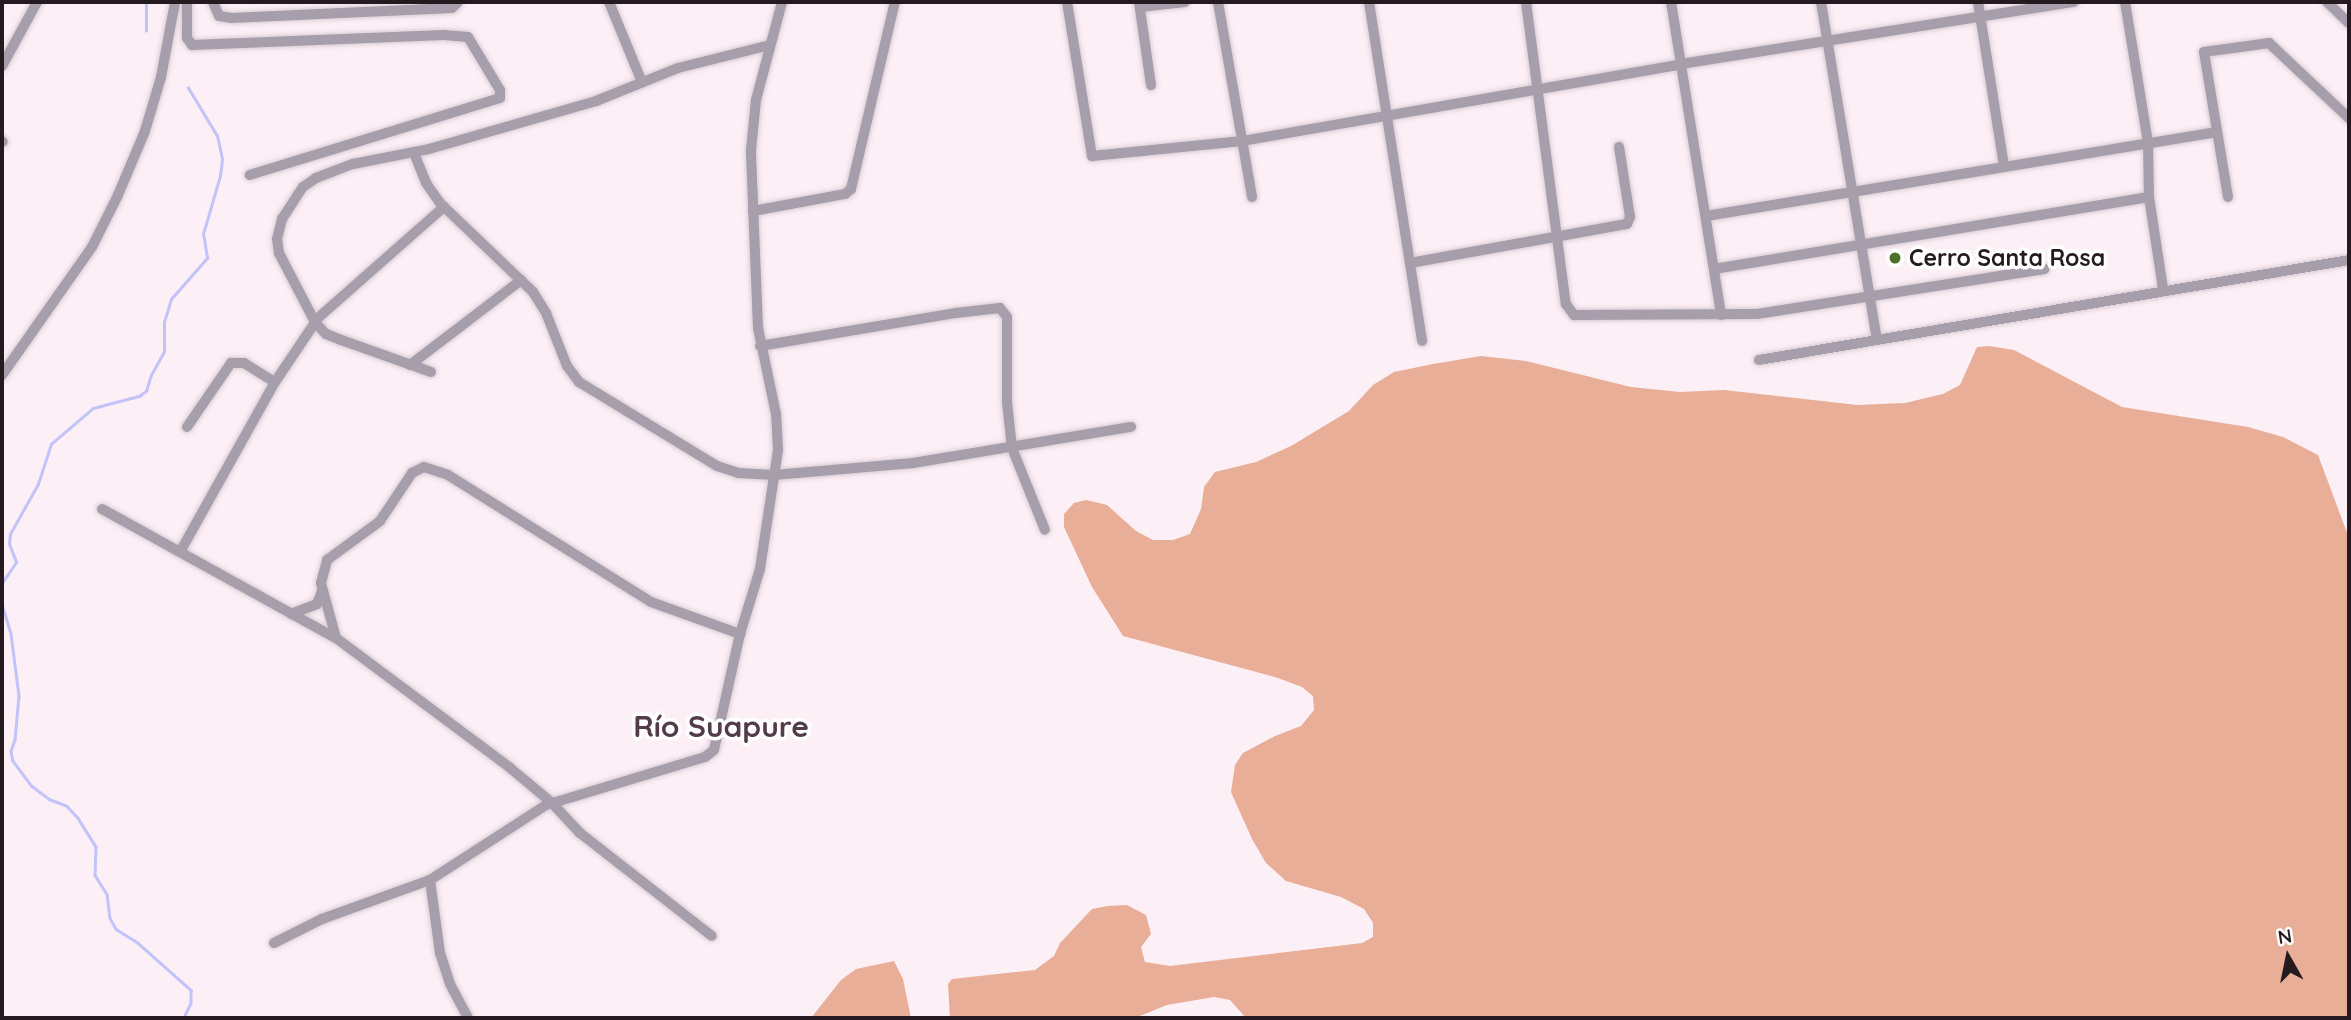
<!DOCTYPE html>
<html>
<head>
<meta charset="utf-8">
<style>
  body { margin:0 }
  #map { position:relative; width:2351px; height:1020px; overflow:hidden; background:#fceff6; font-family:Quicksand,sans-serif }
  div>[style] { position:absolute }
  .forest>* { inset:0; background:#e9ae97 }
  .stream>* { height:2.5px; margin:-1.25px; padding:0 1.25px; transform-origin:1.25px; border-radius:1.25px; background:#c1c3f9 }
  .roads { filter:drop-shadow(0 0 2px #dacdd4) drop-shadow(0 0 2px #dacdd4) }
  .minor>* { height:10px; margin:-5px; padding:0 5px; transform-origin:5px; border-radius:5px; background:#a69eaa }
  .dots>* { width:19px; height:19px; translate:-50% -50%; box-sizing:border-box; border:4px solid #fff; border-radius:50% }
  span { translate:-50% -50%; white-space:nowrap; text-align:center; line-height:1.15; -webkit-text-stroke:7px #fff; paint-order:stroke }
  .poi-label { font-size:23px; color:#251a20; font-weight:700 }
  .left { translate:0 -50%; text-align:left }
  .district-label { font-size:30px; color:#543b4a; font-weight:700 }
  .frame { position:absolute; inset:0; border:4px solid #251a20; pointer-events:none }
  .north { position:absolute; left:2253px; top:922px; width:70px; height:70px; -webkit-text-stroke:5px #fff; paint-order:stroke; rotate:351deg; font-size:19px; font-weight:700; line-height:28px; text-align:center; color:#251a20 }
  .north::after { content:''; display:block; margin:auto; width:24px; height:32px; background:#251a20; clip-path:polygon(50% 0,100% 100%,50% 72%,0 100%) }
</style>
</head>
<body>
<div id="map">
  <div class="forest">
    <div style="clip-path:polygon(1989px 346px,2014px 350px,2122px 407px,2248px 427px,2283px 437px,2318px 455px,2349px 538px,2349px 1018px,1246px 1018px,1230px 1000px,1214px 997px,1167px 1005px,1135px 1018px,950px 1018px,948px 984px,952px 979px,1035px 970px,1054px 956px,1060px 943px,1092px 909px,1108px 906px,1127px 905px,1146px 915px,1151px 934px,1141px 947px,1145px 962px,1170px 966px,1362px 943px,1373px 937px,1373px 923px,1364px 909px,1341px 897px,1286px 881px,1266px 863px,1252px 839px,1231px 792px,1235px 765px,1243px 753px,1275px 736px,1301px 726px,1314px 710px,1313px 696px,1302px 687px,1278px 678px,1123px 636px,1092px 587px,1064px 527px,1064px 514px,1074px 503px,1086px 500px,1107px 505px,1136px 531px,1153px 540px,1173px 540px,1190px 534px,1201px 509px,1204px 487px,1215px 472px,1256px 462px,1291px 446px,1349px 411px,1373px 385px,1394px 372px,1433px 364px,1481px 356px,1526px 361px,1631px 387px,1680px 392px,1724px 390px,1857px 405px,1905px 403px,1943px 394px,1960px 385px,1977px 347px)"></div>
    <div style="clip-path:polygon(894px 961px,903px 979px,911px 1018px,811px 1018px,841px 980px,856px 969px)"></div>
  </div>
  <div class="stream">
    <div style="left:146px;top:31px;width:29px;rotate:-90deg"></div>
    <div style="left:2px;top:583px;width:25px;rotate:-56deg"></div>
    <div style="left:16px;top:562px;width:19px;rotate:-111deg"></div>
    <div style="left:9px;top:544px;width:10px;rotate:-84deg"></div>
    <div style="left:10px;top:534px;width:57px;rotate:-60.8deg"></div>
    <div style="left:38px;top:484px;width:42px;rotate:-72deg"></div>
    <div style="left:51px;top:444px;width:55px;rotate:-40.6deg"></div>
    <div style="left:93px;top:408px;width:48px;rotate:-14.6deg"></div>
    <div style="left:139px;top:396px;width:9px;rotate:-36deg"></div>
    <div style="left:146px;top:391px;width:17px;rotate:-73deg"></div>
    <div style="left:151px;top:375px;width:26px;rotate:-61deg"></div>
    <div style="left:164px;top:352px;width:30px;rotate:-90deg"></div>
    <div style="left:164px;top:322px;width:24px;rotate:-73deg"></div>
    <div style="left:171px;top:299px;width:55px;rotate:-48.7deg"></div>
    <div style="left:207px;top:258px;width:24px;rotate:-99deg"></div>
    <div style="left:203px;top:234px;width:60px;rotate:-73.7deg"></div>
    <div style="left:220px;top:176px;width:17px;rotate:-83deg"></div>
    <div style="left:222px;top:159px;width:24px;rotate:-102deg"></div>
    <div style="left:217px;top:136px;width:56px;rotate:-121.1deg"></div>
    <div style="left:2px;top:604px;width:31px;rotate:73deg"></div>
    <div style="left:11px;top:634px;width:63px;rotate:82.6deg"></div>
    <div style="left:19px;top:696px;width:44px;rotate:95.2deg"></div>
    <div style="left:15px;top:740px;width:12px;rotate:110deg"></div>
    <div style="left:11px;top:751px;width:10px;rotate:79deg"></div>
    <div style="left:13px;top:761px;width:31px;rotate:53deg"></div>
    <div style="left:32px;top:786px;width:21px;rotate:37deg"></div>
    <div style="left:49px;top:799px;width:19px;rotate:21deg"></div>
    <div style="left:67px;top:806px;width:16px;rotate:47deg"></div>
    <div style="left:78px;top:818px;width:34px;rotate:58deg"></div>
    <div style="left:96px;top:847px;width:28px;rotate:92deg"></div>
    <div style="left:95px;top:875px;width:22px;rotate:58deg"></div>
    <div style="left:107px;top:894px;width:24px;rotate:83deg"></div>
    <div style="left:110px;top:918px;width:13px;rotate:61deg"></div>
    <div style="left:116px;top:929px;width:26px;rotate:32deg"></div>
    <div style="left:138px;top:943px;width:71px;rotate:41.6deg"></div>
    <div style="left:191px;top:990px;width:13px;rotate:90deg"></div>
    <div style="left:191px;top:1003px;width:17px;rotate:115deg"></div>
  </div>
  <div class="roads">
    <div class="minor">
      <div style="left:187px;top:2px;width:36px;rotate:90deg"></div>
      <div style="left:187px;top:38px;width:9px;rotate:54deg"></div>
      <div style="left:192px;top:45px;width:252px;rotate:-2.3deg"></div>
      <div style="left:444px;top:35px;width:24px;rotate:5deg"></div>
      <div style="left:468px;top:37px;width:62px;rotate:58.9deg"></div>
      <div style="left:500px;top:90px;width:8px;rotate:90deg"></div>
      <div style="left:500px;top:98px;width:262px;rotate:162.9deg"></div>
      <div style="left:213px;top:2px;width:15px;rotate:67deg"></div>
      <div style="left:219px;top:16px;width:12px;rotate:9deg"></div>
      <div style="left:231px;top:18px;width:221px;rotate:-2.6deg"></div>
      <div style="left:452px;top:8px;width:8px;rotate:-45deg"></div>
      <div style="left:609px;top:2px;width:87px;rotate:67.6deg"></div>
      <div style="left:1067px;top:2px;width:156px;rotate:80.8deg"></div>
      <div style="left:1092px;top:156px;width:151px;rotate:-5.7deg"></div>
      <div style="left:1242px;top:141px;width:446px;rotate:-9.9deg"></div>
      <div style="left:1681px;top:64px;width:398px;rotate:-9deg"></div>
      <div style="left:1139px;top:2px;width:84px;rotate:81.8deg"></div>
      <div style="left:1218px;top:2px;width:198px;rotate:80.1deg"></div>
      <div style="left:1369px;top:2px;width:343px;rotate:81.1deg"></div>
      <div style="left:1526px;top:2px;width:305px;rotate:82.5deg"></div>
      <div style="left:1566px;top:304px;width:14px;rotate:54deg"></div>
      <div style="left:1574px;top:315px;width:183px;rotate:-0.3deg"></div>
      <div style="left:1757px;top:314px;width:291px;rotate:-8.9deg"></div>
      <div style="left:1671px;top:2px;width:317px;rotate:80.9deg"></div>
      <div style="left:1821px;top:2px;width:342px;rotate:80.6deg"></div>
      <div style="left:1978px;top:2px;width:166px;rotate:81deg"></div>
      <div style="left:2125px;top:2px;width:142px;rotate:80.7deg"></div>
      <div style="left:2148px;top:142px;width:55px;rotate:89deg"></div>
      <div style="left:2149px;top:197px;width:93px;rotate:81.3deg"></div>
      <div style="left:2327px;top:2px;width:30px;rotate:44deg"></div>
      <div style="left:1140px;top:7px;width:45px;rotate:-6.3deg"></div>
      <div style="left:2px;top:66px;width:73px;rotate:-61.3deg"></div>
      <div style="left:2px;top:141px;width:1px;rotate:45deg"></div>
      <div style="left:414px;top:153px;width:32px;rotate:68deg"></div>
      <div style="left:426px;top:183px;width:24px;rotate:55deg"></div>
      <div style="left:440px;top:203px;width:129px;rotate:43.7deg"></div>
      <div style="left:533px;top:292px;width:25px;rotate:58deg"></div>
      <div style="left:546px;top:313px;width:57px;rotate:68.4deg"></div>
      <div style="left:567px;top:366px;width:20px;rotate:53deg"></div>
      <div style="left:579px;top:382px;width:162px;rotate:31.3deg"></div>
      <div style="left:717px;top:466px;width:22px;rotate:18deg"></div>
      <div style="left:738px;top:473px;width:36px;rotate:3deg"></div>
      <div style="left:774px;top:475px;width:140px;rotate:-4.9deg"></div>
      <div style="left:913px;top:463px;width:221px;rotate:-9.4deg"></div>
      <div style="left:2228px;top:197px;width:147px;rotate:-99.4deg"></div>
      <div style="left:2204px;top:52px;width:66px;rotate:-7.9deg"></div>
      <div style="left:2269px;top:43px;width:110px;rotate:43.2deg"></div>
      <div style="left:753px;top:211px;width:94px;rotate:-10.5deg"></div>
      <div style="left:845px;top:194px;width:8px;rotate:-40deg"></div>
      <div style="left:851px;top:189px;width:192px;rotate:-76.8deg"></div>
      <div style="left:1706px;top:216px;width:518px;rotate:-9.33deg"></div>
      <div style="left:1410px;top:263px;width:220px;rotate:-10.2deg"></div>
      <div style="left:1627px;top:224px;width:8px;rotate:-67deg"></div>
      <div style="left:1630px;top:217px;width:71px;rotate:-98.9deg"></div>
      <div style="left:1714px;top:269px;width:441px;rotate:-9.4deg"></div>
      <div style="left:760px;top:346px;width:199px;rotate:-9.6deg"></div>
      <div style="left:956px;top:313px;width:44px;rotate:-6.5deg"></div>
      <div style="left:1000px;top:308px;width:11px;rotate:52deg"></div>
      <div style="left:1007px;top:317px;width:85px;rotate:90deg"></div>
      <div style="left:1007px;top:402px;width:46px;rotate:83.8deg"></div>
      <div style="left:1012px;top:448px;width:88px;rotate:68.1deg"></div>
      <div style="left:1759px;top:360px;width:598px;rotate:-9.62deg"></div>
      <div style="left:410px;top:365px;width:140px;rotate:-37.4deg"></div>
      <div style="left:431px;top:372px;width:96px;rotate:-160.4deg"></div>
      <div style="left:341px;top:340px;width:16px;rotate:-158deg"></div>
      <div style="left:326px;top:334px;width:16px;rotate:-133deg"></div>
      <div style="left:315px;top:322px;width:78px;rotate:-117.6deg"></div>
      <div style="left:279px;top:253px;width:14px;rotate:-98deg"></div>
      <div style="left:277px;top:239px;width:21px;rotate:-76deg"></div>
      <div style="left:282px;top:219px;width:38px;rotate:-57deg"></div>
      <div style="left:303px;top:187px;width:16px;rotate:-35deg"></div>
      <div style="left:316px;top:178px;width:40px;rotate:-21deg"></div>
      <div style="left:353px;top:164px;width:77px;rotate:-11.2deg"></div>
      <div style="left:429px;top:149px;width:174px;rotate:-16deg"></div>
      <div style="left:596px;top:101px;width:88px;rotate:-21.9deg"></div>
      <div style="left:678px;top:68px;width:95px;rotate:-14deg"></div>
      <div style="left:2px;top:375px;width:156px;rotate:-54.9deg"></div>
      <div style="left:92px;top:247px;width:58px;rotate:-63.4deg"></div>
      <div style="left:118px;top:195px;width:69px;rotate:-67.1deg"></div>
      <div style="left:145px;top:131px;width:56px;rotate:-73.5deg"></div>
      <div style="left:161px;top:77px;width:76px;rotate:-79.4deg"></div>
      <div style="left:187px;top:427px;width:78px;rotate:-55.5deg"></div>
      <div style="left:231px;top:363px;width:13px"></div>
      <div style="left:244px;top:363px;width:36px;rotate:32deg"></div>
      <div style="left:102px;top:509px;width:267px;rotate:28.9deg"></div>
      <div style="left:336px;top:638px;width:216px;rotate:36.7deg"></div>
      <div style="left:509px;top:767px;width:56px;rotate:39.9deg"></div>
      <div style="left:552px;top:803px;width:41px;rotate:47deg"></div>
      <div style="left:580px;top:833px;width:167px;rotate:38deg"></div>
      <div style="left:180px;top:552px;width:195px;rotate:-60.8deg"></div>
      <div style="left:275px;top:382px;width:77px;rotate:-56.1deg"></div>
      <div style="left:318px;top:318px;width:168px;rotate:-41.4deg"></div>
      <div style="left:291px;top:614px;width:28px;rotate:-21deg"></div>
      <div style="left:317px;top:604px;width:14px;rotate:-69deg"></div>
      <div style="left:336px;top:638px;width:57px;rotate:-105.3deg"></div>
      <div style="left:321px;top:583px;width:24px;rotate:-75deg"></div>
      <div style="left:327px;top:560px;width:66px;rotate:-36.3deg"></div>
      <div style="left:380px;top:521px;width:58px;rotate:-56.3deg"></div>
      <div style="left:412px;top:473px;width:13px;rotate:-27deg"></div>
      <div style="left:424px;top:467px;width:25px;rotate:18deg"></div>
      <div style="left:448px;top:475px;width:239px;rotate:32deg"></div>
      <div style="left:651px;top:602px;width:95px;rotate:19.8deg"></div>
      <div style="left:430px;top:880px;width:74px;rotate:82.2deg"></div>
      <div style="left:440px;top:953px;width:33px;rotate:72deg"></div>
      <div style="left:450px;top:984px;width:38px;rotate:62deg"></div>
      <div style="left:274px;top:943px;width:54px;rotate:-26.6deg"></div>
      <div style="left:322px;top:919px;width:115px;rotate:-19.9deg"></div>
      <div style="left:430px;top:880px;width:138px;rotate:-32.9deg"></div>
      <div style="left:546px;top:805px;width:166px;rotate:-16.8deg"></div>
      <div style="left:705px;top:757px;width:11px;rotate:-38deg"></div>
      <div style="left:714px;top:750px;width:119px;rotate:-77.4deg"></div>
      <div style="left:740px;top:634px;width:68px;rotate:-72.9deg"></div>
      <div style="left:760px;top:569px;width:120px;rotate:-81.4deg"></div>
      <div style="left:778px;top:450px;width:36px;rotate:-93deg"></div>
      <div style="left:776px;top:414px;width:88px;rotate:-101.8deg"></div>
      <div style="left:758px;top:328px;width:178px;rotate:-92.3deg"></div>
      <div style="left:751px;top:150px;width:50px;rotate:-84.3deg"></div>
      <div style="left:756px;top:100px;width:101px;rotate:-75.1deg"></div>
    </div>
  </div>
  <div class="dots">
    <div style="left:1895px;top:258px;background:#4e7129"></div>
  </div>
  <div class="poi-label">
    <span class="left" style="left:1909px;top:258px">Cerro Santa Rosa</span>
  </div>
  <div class="district-label">
    <span style="left:721px;top:726px">Río Suapure</span>
  </div>
  <div class="frame"></div>
  <div class="north">N</div>
</div>
</body>
</html>
